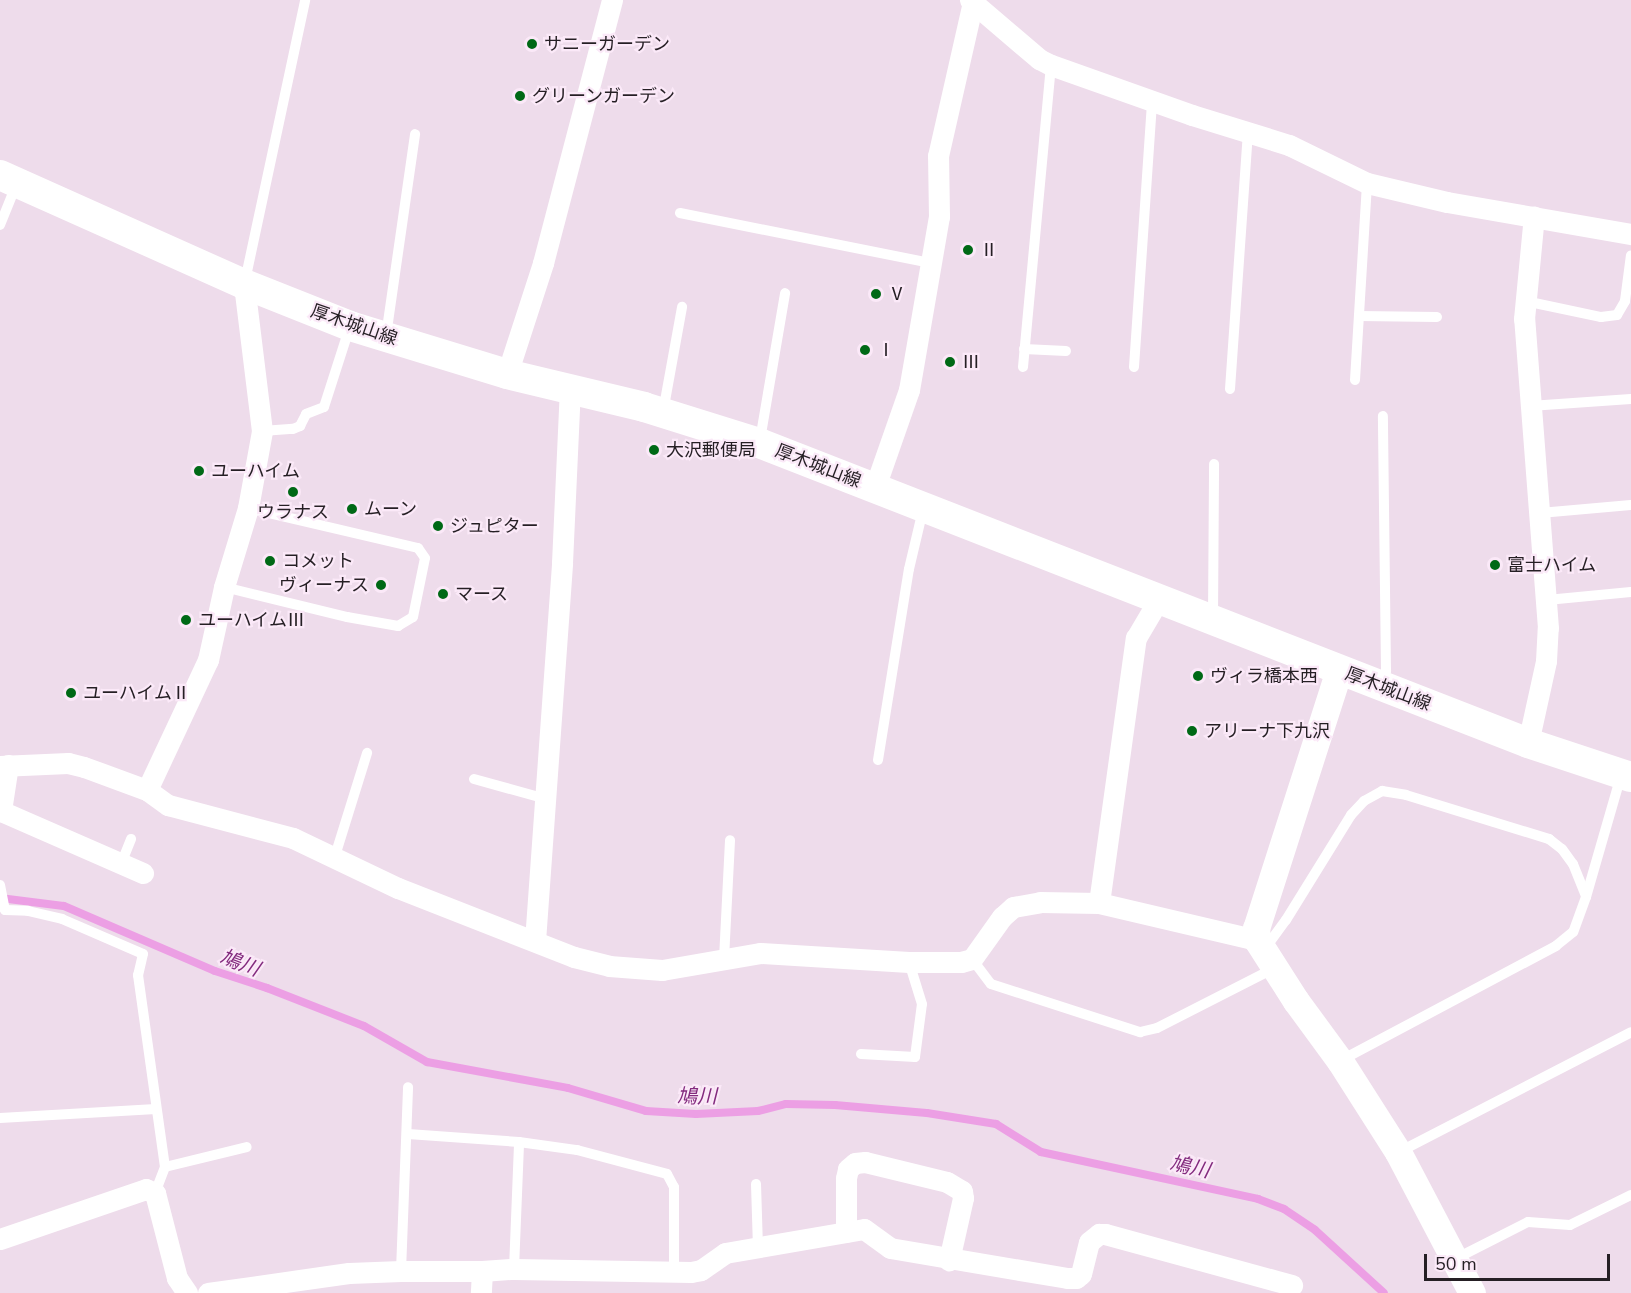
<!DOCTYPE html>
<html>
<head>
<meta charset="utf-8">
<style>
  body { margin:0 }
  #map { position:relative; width:1631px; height:1293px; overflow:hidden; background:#eedceb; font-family:"Nunito Sans","Noto Sans JP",sans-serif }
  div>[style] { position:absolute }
  .stream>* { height:8px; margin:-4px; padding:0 4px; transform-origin:4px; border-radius:4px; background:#ec9fe4 }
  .service>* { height:10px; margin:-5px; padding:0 5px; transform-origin:5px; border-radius:5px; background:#fff }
  .minor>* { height:21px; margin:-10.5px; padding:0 10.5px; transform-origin:10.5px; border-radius:10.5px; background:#fff }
  .tertiary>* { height:27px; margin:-13.5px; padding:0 13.5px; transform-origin:13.5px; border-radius:13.5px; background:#fff }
  .secondary>* { height:30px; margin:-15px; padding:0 15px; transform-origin:15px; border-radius:15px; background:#fff }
  .dots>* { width:16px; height:16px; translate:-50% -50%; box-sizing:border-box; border:3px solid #fbe9f8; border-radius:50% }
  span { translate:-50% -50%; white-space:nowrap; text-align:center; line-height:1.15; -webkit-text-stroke:4.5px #fbe9f8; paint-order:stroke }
  .poi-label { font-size:18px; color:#251f24 }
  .left { translate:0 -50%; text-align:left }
  .right { translate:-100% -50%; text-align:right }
  .street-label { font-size:18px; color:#251f24 }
  .water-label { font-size:20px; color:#832b7e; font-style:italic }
  .scale { position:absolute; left:1424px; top:1254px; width:186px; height:27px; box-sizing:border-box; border:3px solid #251f24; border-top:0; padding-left:8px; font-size:18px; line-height:21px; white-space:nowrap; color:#251f24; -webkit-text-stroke:4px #fbe9f8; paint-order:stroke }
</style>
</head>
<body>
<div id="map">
  <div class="stream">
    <div style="left:0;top:898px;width:64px;rotate:7.1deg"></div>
    <div style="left:64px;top:906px;width:164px;rotate:23.3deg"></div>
    <div style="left:215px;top:971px;width:55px;rotate:18.1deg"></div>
    <div style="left:267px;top:988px;width:104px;rotate:21.4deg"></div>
    <div style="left:364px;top:1026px;width:73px;rotate:29.7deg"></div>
    <div style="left:427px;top:1062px;width:143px;rotate:10.4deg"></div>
    <div style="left:568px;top:1088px;width:81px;rotate:16.4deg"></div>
    <div style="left:646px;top:1111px;width:50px;rotate:3.4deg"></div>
    <div style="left:696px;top:1114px;width:62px;rotate:-2.8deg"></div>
    <div style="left:758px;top:1111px;width:29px;rotate:-14deg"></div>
    <div style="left:786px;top:1104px;width:49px;rotate:1.2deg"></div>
    <div style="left:835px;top:1105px;width:92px;rotate:5deg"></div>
    <div style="left:927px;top:1113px;width:70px;rotate:9.1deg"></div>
    <div style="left:996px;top:1124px;width:53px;rotate:31.9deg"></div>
    <div style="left:1041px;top:1152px;width:222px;rotate:12.2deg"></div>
    <div style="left:1258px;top:1199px;width:28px;rotate:21deg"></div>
    <div style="left:1284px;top:1209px;width:37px;rotate:34deg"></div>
    <div style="left:1315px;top:1230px;width:93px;rotate:42.4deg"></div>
  </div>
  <div class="service">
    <div style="left:680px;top:213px;width:256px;rotate:11.3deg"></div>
    <div style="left:0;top:225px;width:45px;rotate:-68deg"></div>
    <div style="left:245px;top:281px;width:287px;rotate:-77.9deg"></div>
    <div style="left:1525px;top:301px;width:78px;rotate:11.9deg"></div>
    <div style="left:1601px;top:317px;width:16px;rotate:-7deg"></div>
    <div style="left:1617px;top:315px;width:16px;rotate:-60deg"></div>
    <div style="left:1625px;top:301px;width:46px;rotate:-82.6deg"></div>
    <div style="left:1359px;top:316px;width:78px;rotate:0.7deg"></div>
    <div style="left:386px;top:336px;width:204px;rotate:-81.8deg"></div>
    <div style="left:1024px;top:349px;width:42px;rotate:2.7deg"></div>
    <div style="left:1023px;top:367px;width:303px;rotate:-84.7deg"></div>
    <div style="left:1134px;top:367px;width:268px;rotate:-86.1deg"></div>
    <div style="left:1355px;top:380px;width:197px;rotate:-86.5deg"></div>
    <div style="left:1230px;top:389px;width:259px;rotate:-86deg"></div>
    <div style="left:1530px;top:406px;width:101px;rotate:-4deg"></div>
    <div style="left:663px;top:412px;width:107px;rotate:-79.7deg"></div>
    <div style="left:262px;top:431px;width:31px;rotate:-4deg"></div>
    <div style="left:293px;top:429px;width:8px;rotate:-23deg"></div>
    <div style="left:300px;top:426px;width:13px;rotate:-63deg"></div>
    <div style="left:306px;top:414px;width:19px;rotate:-21deg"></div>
    <div style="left:324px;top:407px;width:82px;rotate:-72.2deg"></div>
    <div style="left:760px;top:440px;width:149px;rotate:-80.3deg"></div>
    <div style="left:1540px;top:513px;width:91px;rotate:-5deg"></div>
    <div style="left:224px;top:587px;width:127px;rotate:13.7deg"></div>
    <div style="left:347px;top:617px;width:52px;rotate:10deg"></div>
    <div style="left:398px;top:626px;width:17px;rotate:-31deg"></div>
    <div style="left:413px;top:617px;width:60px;rotate:-78.5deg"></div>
    <div style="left:425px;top:558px;width:12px;rotate:-125deg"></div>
    <div style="left:418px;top:548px;width:175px;rotate:-166.8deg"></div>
    <div style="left:1547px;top:600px;width:84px;rotate:-5.4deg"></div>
    <div style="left:1213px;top:617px;width:153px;rotate:-89.6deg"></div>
    <div style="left:1381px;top:685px;width:15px;rotate:-70deg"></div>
    <div style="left:1386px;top:671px;width:255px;rotate:-90.7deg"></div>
    <div style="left:878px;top:760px;width:193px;rotate:-80.8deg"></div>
    <div style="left:909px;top:569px;width:61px;rotate:-76.7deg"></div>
    <div style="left:474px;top:779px;width:75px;rotate:15.5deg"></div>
    <div style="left:335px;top:856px;width:108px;rotate:-72.7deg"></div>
    <div style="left:121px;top:864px;width:27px;rotate:-68deg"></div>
    <div style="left:0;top:885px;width:25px;rotate:79deg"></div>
    <div style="left:5px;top:910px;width:23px;rotate:2deg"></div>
    <div style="left:28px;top:911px;width:35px;rotate:13deg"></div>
    <div style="left:62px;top:919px;width:88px;rotate:23.4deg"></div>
    <div style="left:143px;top:954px;width:22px;rotate:103deg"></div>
    <div style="left:138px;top:975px;width:194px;rotate:82deg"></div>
    <div style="left:165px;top:1167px;width:28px;rotate:111deg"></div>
    <div style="left:1586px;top:897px;width:126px;rotate:-73.9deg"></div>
    <div style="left:1264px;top:950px;width:37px;rotate:-54deg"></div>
    <div style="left:1286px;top:920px;width:123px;rotate:-58.2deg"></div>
    <div style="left:1351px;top:815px;width:19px;rotate:-47deg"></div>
    <div style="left:1364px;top:801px;width:21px;rotate:-29deg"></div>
    <div style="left:1382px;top:791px;width:24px;rotate:9deg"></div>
    <div style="left:1406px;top:795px;width:150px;rotate:17.1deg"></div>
    <div style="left:1549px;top:839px;width:16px;rotate:38deg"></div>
    <div style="left:1562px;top:849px;width:19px;rotate:54deg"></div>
    <div style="left:1573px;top:864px;width:35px;rotate:68deg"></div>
    <div style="left:1586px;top:897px;width:37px;rotate:110deg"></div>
    <div style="left:1573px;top:932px;width:22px;rotate:141deg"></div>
    <div style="left:1556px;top:946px;width:245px;rotate:152deg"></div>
    <div style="left:724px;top:959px;width:119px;rotate:-87.1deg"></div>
    <div style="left:972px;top:959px;width:31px;rotate:53deg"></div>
    <div style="left:991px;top:984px;width:157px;rotate:17.9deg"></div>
    <div style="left:1140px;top:1032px;width:17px;rotate:-13deg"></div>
    <div style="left:1157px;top:1028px;width:130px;rotate:-27deg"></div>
    <div style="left:861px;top:1054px;width:54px;rotate:3.2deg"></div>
    <div style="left:915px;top:1057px;width:53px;rotate:-82.5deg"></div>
    <div style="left:922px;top:1004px;width:44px;rotate:-107.2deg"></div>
    <div style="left:0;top:1118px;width:156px;rotate:-3.3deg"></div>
    <div style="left:408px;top:1134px;width:111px;rotate:4.1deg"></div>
    <div style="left:519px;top:1142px;width:59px;rotate:7.9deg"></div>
    <div style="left:577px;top:1150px;width:93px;rotate:14.9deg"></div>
    <div style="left:667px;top:1174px;width:15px;rotate:62deg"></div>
    <div style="left:674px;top:1187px;width:85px;rotate:90deg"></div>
    <div style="left:1399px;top:1152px;width:261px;rotate:-27.3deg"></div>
    <div style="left:165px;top:1167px;width:84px;rotate:-13.7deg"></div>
    <div style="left:756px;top:1184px;width:63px;rotate:88.2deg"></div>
    <div style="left:1455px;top:1259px;width:82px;rotate:-26.9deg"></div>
    <div style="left:1528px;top:1222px;width:42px;rotate:4.1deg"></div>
    <div style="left:1570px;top:1225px;width:68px;rotate:-26.2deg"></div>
    <div style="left:514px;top:1269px;width:127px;rotate:-87.7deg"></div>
    <div style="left:401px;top:1271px;width:184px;rotate:-87.8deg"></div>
  </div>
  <div class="minor">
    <div style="left:970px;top:0;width:91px;rotate:40.5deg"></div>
    <div style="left:1039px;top:59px;width:13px;rotate:27deg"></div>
    <div style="left:1051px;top:65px;width:150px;rotate:19.5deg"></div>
    <div style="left:1192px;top:115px;width:102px;rotate:17.2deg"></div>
    <div style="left:1289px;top:145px;width:87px;rotate:26deg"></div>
    <div style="left:1367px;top:183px;width:82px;rotate:13.4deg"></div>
    <div style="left:1447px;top:202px;width:187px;rotate:9.9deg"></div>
    <div style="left:507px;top:374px;width:117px;rotate:-72deg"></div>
    <div style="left:543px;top:263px;width:272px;rotate:-75.3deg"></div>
    <div style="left:875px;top:487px;width:103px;rotate:-70.7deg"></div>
    <div style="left:909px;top:390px;width:176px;rotate:-80.2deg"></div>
    <div style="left:939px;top:217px;width:61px;rotate:-90.9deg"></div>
    <div style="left:938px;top:156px;width:158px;rotate:-77.2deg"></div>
    <div style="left:1528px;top:743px;width:84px;rotate:-77.6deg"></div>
    <div style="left:1546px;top:661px;width:33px;rotate:-87deg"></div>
    <div style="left:1548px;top:628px;width:310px;rotate:-94.4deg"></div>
    <div style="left:1524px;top:319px;width:103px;rotate:-84.5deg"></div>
    <div style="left:8px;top:765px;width:47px;rotate:98.7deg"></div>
    <div style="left:1px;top:811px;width:155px;rotate:23.6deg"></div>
    <div style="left:0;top:766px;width:68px;rotate:-2.5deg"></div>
    <div style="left:68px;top:763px;width:16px;rotate:14deg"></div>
    <div style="left:84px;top:767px;width:67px;rotate:20.1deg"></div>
    <div style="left:147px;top:790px;width:26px;rotate:36deg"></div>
    <div style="left:168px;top:805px;width:129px;rotate:14.8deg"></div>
    <div style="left:293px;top:838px;width:116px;rotate:25.5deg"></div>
    <div style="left:398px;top:888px;width:189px;rotate:21.4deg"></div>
    <div style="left:574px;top:957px;width:36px;rotate:14deg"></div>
    <div style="left:609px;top:966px;width:53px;rotate:4.3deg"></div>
    <div style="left:662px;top:970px;width:99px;rotate:-9.8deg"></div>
    <div style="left:760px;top:953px;width:149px;rotate:3.5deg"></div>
    <div style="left:909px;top:962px;width:52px"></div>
    <div style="left:961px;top:962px;width:11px;rotate:-15deg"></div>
    <div style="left:972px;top:959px;width:52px;rotate:-54.5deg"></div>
    <div style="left:1002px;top:917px;width:15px;rotate:-42deg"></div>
    <div style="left:1013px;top:907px;width:27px;rotate:-10deg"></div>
    <div style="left:1040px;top:902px;width:59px;rotate:1deg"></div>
    <div style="left:1099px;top:903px;width:162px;rotate:13.2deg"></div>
    <div style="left:147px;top:790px;width:144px;rotate:-64.9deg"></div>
    <div style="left:208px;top:660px;width:75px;rotate:-77.6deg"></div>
    <div style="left:224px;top:587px;width:83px;rotate:-73.1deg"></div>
    <div style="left:248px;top:508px;width:78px;rotate:-79.7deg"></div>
    <div style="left:262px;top:431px;width:148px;rotate:-97deg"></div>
    <div style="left:1099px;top:903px;width:268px;rotate:-82.1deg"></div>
    <div style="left:1136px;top:638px;width:45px;rotate:-59.5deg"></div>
    <div style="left:535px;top:941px;width:379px;rotate:-85.9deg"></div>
    <div style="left:562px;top:563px;width:174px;rotate:-87.4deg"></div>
    <div style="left:846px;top:1232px;width:54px;rotate:-90deg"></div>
    <div style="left:846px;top:1178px;width:9px;rotate:-77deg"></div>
    <div style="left:848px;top:1169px;width:9px;rotate:-41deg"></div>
    <div style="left:855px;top:1163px;width:10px;rotate:-6deg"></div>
    <div style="left:865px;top:1162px;width:84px;rotate:13.7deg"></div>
    <div style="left:947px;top:1182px;width:17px;rotate:31deg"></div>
    <div style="left:962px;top:1191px;width:7px;rotate:82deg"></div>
    <div style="left:963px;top:1198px;width:64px;rotate:102.7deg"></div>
    <div style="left:0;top:1239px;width:154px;rotate:-18.9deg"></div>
    <div style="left:146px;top:1189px;width:10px;rotate:24deg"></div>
    <div style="left:155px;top:1193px;width:88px;rotate:75.5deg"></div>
    <div style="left:177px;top:1278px;width:18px;rotate:56deg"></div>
    <div style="left:482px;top:1271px;width:32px;rotate:-4deg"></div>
    <div style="left:514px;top:1269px;width:177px;rotate:1deg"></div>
    <div style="left:691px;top:1272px;width:10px;rotate:-11deg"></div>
    <div style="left:701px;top:1270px;width:29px;rotate:-35deg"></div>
    <div style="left:725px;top:1253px;width:141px;rotate:-9.8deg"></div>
    <div style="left:864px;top:1229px;width:32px;rotate:36deg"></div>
    <div style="left:890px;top:1248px;width:180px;rotate:9.6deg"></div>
    <div style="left:1067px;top:1278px;width:9px"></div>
    <div style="left:1076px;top:1278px;width:6px;rotate:-39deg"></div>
    <div style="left:1081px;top:1274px;width:33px;rotate:-76deg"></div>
    <div style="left:1089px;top:1242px;width:13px;rotate:-39deg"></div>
    <div style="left:1099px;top:1234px;width:6px"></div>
    <div style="left:1105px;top:1234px;width:194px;rotate:15.3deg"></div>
    <div style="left:208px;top:1293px;width:142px;rotate:-8.1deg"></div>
    <div style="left:349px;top:1273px;width:52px;rotate:-2.2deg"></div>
    <div style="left:401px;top:1271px;width:81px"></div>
    <div style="left:482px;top:1271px;width:22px;rotate:93deg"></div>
  </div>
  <div class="tertiary">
    <div style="left:1339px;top:670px;width:271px;rotate:107.8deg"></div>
    <div style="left:1256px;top:928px;width:12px;rotate:85deg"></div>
    <div style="left:1257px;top:940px;width:72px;rotate:57.4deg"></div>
    <div style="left:1296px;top:1001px;width:74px;rotate:53.7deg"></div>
    <div style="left:1340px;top:1061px;width:108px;rotate:57.5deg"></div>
    <div style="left:1398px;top:1152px;width:159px;rotate:62.3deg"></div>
  </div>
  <div class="secondary">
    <div style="left:0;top:175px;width:267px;rotate:24.1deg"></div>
    <div style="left:244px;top:284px;width:114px;rotate:21.6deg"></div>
    <div style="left:350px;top:326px;width:164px;rotate:17deg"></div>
    <div style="left:507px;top:374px;width:141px;rotate:13.5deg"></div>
    <div style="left:644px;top:407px;width:121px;rotate:17.4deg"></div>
    <div style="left:759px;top:443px;width:825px;rotate:21.31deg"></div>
    <div style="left:1528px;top:743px;width:108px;rotate:18.3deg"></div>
  </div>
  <div class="dots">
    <div style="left:532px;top:44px;background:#006916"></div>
    <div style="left:520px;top:96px;background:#006916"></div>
    <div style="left:968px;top:250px;background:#006916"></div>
    <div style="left:876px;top:294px;background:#006916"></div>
    <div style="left:865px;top:350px;background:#006916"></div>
    <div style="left:950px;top:362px;background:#006916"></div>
    <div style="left:654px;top:450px;background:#006916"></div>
    <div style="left:199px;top:471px;background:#006916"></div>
    <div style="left:293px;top:492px;background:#006916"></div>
    <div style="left:352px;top:509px;background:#006916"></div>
    <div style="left:438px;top:526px;background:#006916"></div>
    <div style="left:270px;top:561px;background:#006916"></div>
    <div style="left:1495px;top:565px;background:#006916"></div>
    <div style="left:381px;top:585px;background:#006916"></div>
    <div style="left:443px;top:594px;background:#006916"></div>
    <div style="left:186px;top:620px;background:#006916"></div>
    <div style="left:1198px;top:676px;background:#006916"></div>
    <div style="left:71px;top:693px;background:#006916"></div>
    <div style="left:1192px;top:731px;background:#006916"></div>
  </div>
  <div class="poi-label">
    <span class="left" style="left:544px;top:44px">サニーガーデン</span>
    <span class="left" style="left:532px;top:96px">グリーンガーデン</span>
    <span class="left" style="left:980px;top:250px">Ⅱ</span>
    <span class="left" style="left:888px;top:294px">Ⅴ</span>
    <span class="left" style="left:877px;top:350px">Ⅰ</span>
    <span class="left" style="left:962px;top:362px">Ⅲ</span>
    <span class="left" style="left:666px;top:450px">大沢郵便局</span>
    <span class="left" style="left:211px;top:471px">ユーハイム</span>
    <span class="left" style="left:364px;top:509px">ムーン</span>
    <span style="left:293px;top:512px">ウラナス</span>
    <span class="left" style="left:450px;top:526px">ジュピター</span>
    <span class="left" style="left:282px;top:561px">コメット</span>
    <span class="left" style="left:1507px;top:565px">富士ハイム</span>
    <span class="right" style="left:369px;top:585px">ヴィーナス</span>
    <span class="left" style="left:455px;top:594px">マース</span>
    <span class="left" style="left:198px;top:620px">ユーハイムⅢ</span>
    <span class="left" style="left:1210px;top:676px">ヴィラ橋本西</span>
    <span class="left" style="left:83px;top:693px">ユーハイムⅡ</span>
    <span class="left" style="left:1204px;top:731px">アリーナ下九沢</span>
  </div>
  <div class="street-label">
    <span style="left:354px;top:325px;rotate:19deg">厚木城山線</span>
    <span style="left:818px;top:466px;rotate:21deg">厚木城山線</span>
    <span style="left:1388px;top:689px;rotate:21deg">厚木城山線</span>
  </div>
  <div class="water-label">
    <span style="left:240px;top:963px;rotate:21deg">鳩川</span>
    <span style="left:697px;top:1096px">鳩川</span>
    <span style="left:1190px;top:1167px;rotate:12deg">鳩川</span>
  </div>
  <div class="scale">50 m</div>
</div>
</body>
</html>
